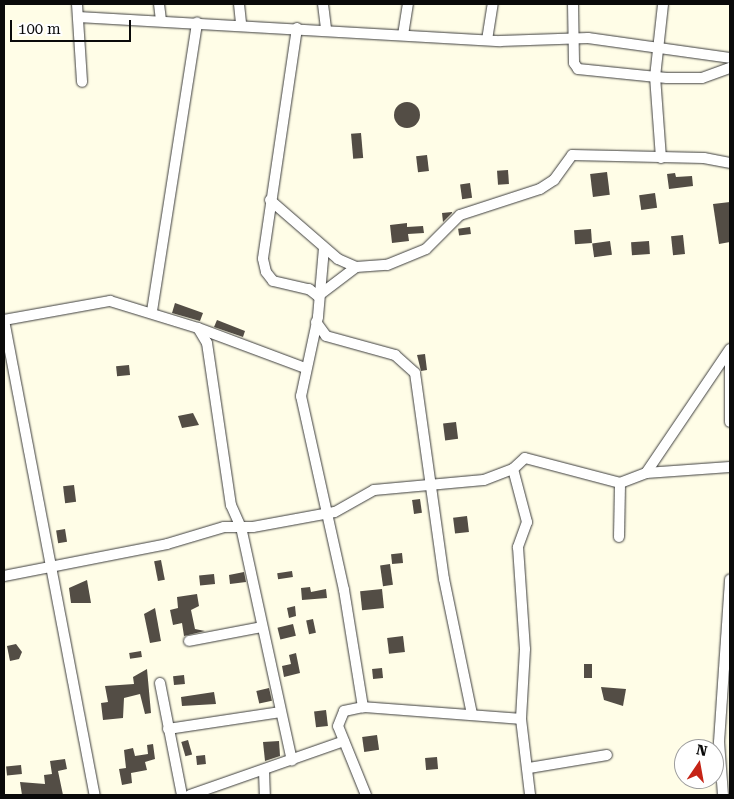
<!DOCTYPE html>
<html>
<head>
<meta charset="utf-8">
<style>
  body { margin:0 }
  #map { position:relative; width:734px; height:799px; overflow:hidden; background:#fffde7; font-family:"Roboto Serif",serif }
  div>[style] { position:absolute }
  .building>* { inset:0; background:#534d45; transform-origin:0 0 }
  .round { border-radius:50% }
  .roads { filter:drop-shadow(0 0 1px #3d3d3d) drop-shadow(0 0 1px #3d3d3d) }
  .minor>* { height:10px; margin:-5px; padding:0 5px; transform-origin:5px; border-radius:5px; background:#fff }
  span { translate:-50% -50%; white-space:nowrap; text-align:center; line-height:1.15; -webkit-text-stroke:5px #fff; paint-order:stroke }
  .frame { position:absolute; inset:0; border:5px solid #0a0a0a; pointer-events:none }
  .north { position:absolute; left:674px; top:739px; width:50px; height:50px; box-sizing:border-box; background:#fff; border:1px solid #9d9d9d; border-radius:50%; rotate:12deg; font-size:14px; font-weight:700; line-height:20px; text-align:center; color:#0a0a0a }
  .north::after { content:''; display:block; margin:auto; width:18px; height:22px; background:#c52416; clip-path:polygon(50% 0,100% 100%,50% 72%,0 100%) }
  .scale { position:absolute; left:10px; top:20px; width:121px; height:22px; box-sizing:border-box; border:2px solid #0a0a0a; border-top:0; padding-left:6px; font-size:15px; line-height:18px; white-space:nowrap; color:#0a0a0a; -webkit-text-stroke:4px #fff; paint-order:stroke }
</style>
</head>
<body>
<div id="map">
  <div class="building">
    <div class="round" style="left:394px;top:102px;width:26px;height:26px"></div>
    <div style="left:361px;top:133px;width:25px;height:10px;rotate:85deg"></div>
    <div style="left:427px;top:155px;width:16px;height:11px;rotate:83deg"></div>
    <div style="left:508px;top:170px;width:14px;height:11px;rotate:86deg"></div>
    <div style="left:607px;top:172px;width:23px;height:17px;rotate:83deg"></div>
    <div style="clip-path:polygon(675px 173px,676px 177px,692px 176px,693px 186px,669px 189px,667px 174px)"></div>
    <div style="left:470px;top:183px;width:15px;height:10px;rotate:82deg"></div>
    <div style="left:655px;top:193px;width:15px;height:16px;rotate:82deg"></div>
    <div style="clip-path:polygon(730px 202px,730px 242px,719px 244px,713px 204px)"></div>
    <div style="clip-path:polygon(452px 212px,452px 213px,443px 222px,442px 213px)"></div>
    <div style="clip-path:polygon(407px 223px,407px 227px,423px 226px,424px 233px,408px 234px,409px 241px,392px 243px,390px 225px)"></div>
    <div style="left:470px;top:227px;width:7px;height:12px;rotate:82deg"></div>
    <div style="left:591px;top:229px;width:14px;height:17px;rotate:86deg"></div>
    <div style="left:683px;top:235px;width:19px;height:12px;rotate:84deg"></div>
    <div style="left:610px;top:241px;width:14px;height:18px;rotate:82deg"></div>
    <div style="left:649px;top:241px;width:13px;height:18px;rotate:86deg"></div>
    <div style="clip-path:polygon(175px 303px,203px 313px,200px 321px,172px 313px)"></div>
    <div style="clip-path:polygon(217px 320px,245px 331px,243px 337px,214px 327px)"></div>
    <div style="clip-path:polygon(425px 354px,427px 370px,421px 371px,417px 355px)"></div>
    <div style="left:129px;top:365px;width:10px;height:13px;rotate:84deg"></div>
    <div style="clip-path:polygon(193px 413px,199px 425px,182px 428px,178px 416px)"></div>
    <div style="left:456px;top:422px;width:17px;height:13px;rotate:83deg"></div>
    <div style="left:74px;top:485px;width:17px;height:11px;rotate:83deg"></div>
    <div style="left:420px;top:499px;width:14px;height:8px;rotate:82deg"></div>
    <div style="left:467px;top:516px;width:16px;height:14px;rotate:83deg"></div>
    <div style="left:65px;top:529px;width:13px;height:9px;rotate:81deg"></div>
    <div style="left:402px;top:553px;width:10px;height:11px;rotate:84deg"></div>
    <div style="left:161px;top:560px;width:20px;height:7px;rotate:79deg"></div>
    <div style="left:390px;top:564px;width:21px;height:10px;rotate:82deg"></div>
    <div style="left:292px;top:571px;width:6px;height:15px;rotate:81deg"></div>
    <div style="clip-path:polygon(244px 572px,246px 582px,230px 584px,229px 575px)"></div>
    <div style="left:214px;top:574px;width:10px;height:15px;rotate:84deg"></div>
    <div style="clip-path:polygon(87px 580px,91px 603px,71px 603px,69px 588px)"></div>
    <div style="clip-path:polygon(310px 587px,311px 592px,326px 589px,327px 598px,302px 600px,301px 588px)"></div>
    <div style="left:382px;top:589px;width:19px;height:22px;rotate:84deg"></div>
    <div style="clip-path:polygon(197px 594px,199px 606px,191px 610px,195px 629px,205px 631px,184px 636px,182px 623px,173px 625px,170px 610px,178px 608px,177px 597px)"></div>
    <div style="clip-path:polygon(295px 606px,296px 616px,289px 618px,287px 608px)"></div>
    <div style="clip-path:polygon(155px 608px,161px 641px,150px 643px,144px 614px)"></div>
    <div style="left:313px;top:619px;width:14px;height:7px;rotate:78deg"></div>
    <div style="left:293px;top:624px;width:12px;height:16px;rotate:76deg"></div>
    <div style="left:403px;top:636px;width:16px;height:16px;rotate:83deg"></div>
    <div style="clip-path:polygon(16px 644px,22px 652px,19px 659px,10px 661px,7px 646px)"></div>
    <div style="left:141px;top:651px;width:6px;height:12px;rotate:81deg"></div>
    <div style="clip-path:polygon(296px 653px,300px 673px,284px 677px,282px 666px,291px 664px,289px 655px)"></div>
    <div style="left:584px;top:664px;width:8px;height:14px"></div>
    <div style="left:382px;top:668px;width:10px;height:10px;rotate:84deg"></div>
    <div style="clip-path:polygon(147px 669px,151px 713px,145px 714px,140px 694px,124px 698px,123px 718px,103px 720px,101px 703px,108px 702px,105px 686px,134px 684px,133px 677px)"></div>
    <div style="left:184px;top:675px;width:9px;height:11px;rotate:84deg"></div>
    <div style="clip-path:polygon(601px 687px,626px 689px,623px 706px,604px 700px)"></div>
    <div style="left:269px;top:688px;width:13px;height:13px;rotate:77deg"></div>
    <div style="clip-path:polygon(214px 692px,216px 704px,182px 706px,181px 697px)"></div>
    <div style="left:326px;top:710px;width:16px;height:12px;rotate:83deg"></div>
    <div style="left:377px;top:735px;width:15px;height:15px;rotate:82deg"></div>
    <div style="left:188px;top:740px;width:15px;height:7px;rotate:74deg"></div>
    <div style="clip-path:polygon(279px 741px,280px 756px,265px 761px,263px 742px)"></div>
    <div style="clip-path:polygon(153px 744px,155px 759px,145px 762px,147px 770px,131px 773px,132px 783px,122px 785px,119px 769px,126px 768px,124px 750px,133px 748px,135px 756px,148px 754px,147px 745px)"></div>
    <div style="left:205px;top:755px;width:9px;height:9px;rotate:84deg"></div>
    <div style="left:437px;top:757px;width:12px;height:12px;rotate:85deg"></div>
    <div style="clip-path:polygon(65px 759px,67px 769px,58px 771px,63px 795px,22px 795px,20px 782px,45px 784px,44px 775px,52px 774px,50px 761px)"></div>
    <div style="left:21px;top:765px;width:9px;height:15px;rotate:84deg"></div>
  </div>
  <div class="roads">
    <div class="minor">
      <div style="left:77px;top:4px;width:78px;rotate:86.3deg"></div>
      <div style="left:159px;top:4px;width:16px;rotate:83deg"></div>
      <div style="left:239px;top:4px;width:20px;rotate:84deg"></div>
      <div style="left:323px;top:4px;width:26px;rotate:83deg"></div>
      <div style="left:573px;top:4px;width:59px;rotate:89deg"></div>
      <div style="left:574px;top:63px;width:7px;rotate:56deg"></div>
      <div style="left:578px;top:69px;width:89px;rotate:5.8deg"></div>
      <div style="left:667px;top:78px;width:35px"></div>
      <div style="left:702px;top:78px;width:30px;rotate:-20deg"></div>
      <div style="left:78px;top:17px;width:423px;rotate:3.3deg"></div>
      <div style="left:500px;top:41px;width:88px;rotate:-2deg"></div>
      <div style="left:588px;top:38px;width:143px;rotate:8deg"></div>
      <div style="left:297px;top:28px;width:233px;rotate:98.4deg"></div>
      <div style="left:263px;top:259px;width:13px;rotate:77deg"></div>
      <div style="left:266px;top:272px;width:11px;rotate:52deg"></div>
      <div style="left:273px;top:281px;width:37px;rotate:13deg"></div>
      <div style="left:309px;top:289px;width:11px;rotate:38deg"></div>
      <div style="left:403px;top:35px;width:31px;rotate:-81deg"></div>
      <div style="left:487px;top:40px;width:36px;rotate:-81deg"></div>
      <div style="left:661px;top:158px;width:81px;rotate:-94.2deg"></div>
      <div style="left:655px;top:77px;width:73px;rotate:-83.7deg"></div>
      <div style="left:270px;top:200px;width:90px;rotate:40.9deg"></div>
      <div style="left:338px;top:259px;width:20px;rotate:24deg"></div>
      <div style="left:356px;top:267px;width:31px;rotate:-4deg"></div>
      <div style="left:387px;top:265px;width:42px;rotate:-22.3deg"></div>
      <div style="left:426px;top:249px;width:48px;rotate:-45deg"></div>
      <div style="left:460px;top:215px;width:84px;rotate:-18deg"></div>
      <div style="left:540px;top:189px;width:17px;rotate:-33deg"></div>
      <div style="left:554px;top:180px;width:31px;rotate:-54deg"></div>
      <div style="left:572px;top:155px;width:132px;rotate:1.3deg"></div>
      <div style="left:704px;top:158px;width:26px;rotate:11deg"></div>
      <div style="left:324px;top:248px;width:69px;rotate:95deg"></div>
      <div style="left:318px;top:317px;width:81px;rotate:102.1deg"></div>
      <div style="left:301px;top:396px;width:199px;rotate:77.5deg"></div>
      <div style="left:344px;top:590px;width:119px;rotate:80.8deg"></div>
      <div style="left:318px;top:296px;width:48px;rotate:-37.3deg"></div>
      <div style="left:152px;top:311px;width:292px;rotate:-81.1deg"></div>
      <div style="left:4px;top:320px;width:108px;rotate:-10.2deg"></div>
      <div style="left:110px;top:301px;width:92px;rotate:17.1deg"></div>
      <div style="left:198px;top:328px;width:17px;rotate:59deg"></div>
      <div style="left:207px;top:343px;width:164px;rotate:81.6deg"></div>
      <div style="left:231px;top:505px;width:24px;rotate:66deg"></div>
      <div style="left:241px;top:527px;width:239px;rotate:77.7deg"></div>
      <div style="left:4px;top:320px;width:484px;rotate:79.2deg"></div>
      <div style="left:316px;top:322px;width:17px;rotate:54deg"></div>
      <div style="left:326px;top:336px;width:72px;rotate:15.4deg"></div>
      <div style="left:395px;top:355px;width:27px;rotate:42deg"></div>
      <div style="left:415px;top:373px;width:208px;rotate:82deg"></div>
      <div style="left:444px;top:579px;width:138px;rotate:78.3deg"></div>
      <div style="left:198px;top:328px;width:114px;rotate:20.5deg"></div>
      <div style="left:730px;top:359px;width:63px;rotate:90deg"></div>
      <div style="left:513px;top:469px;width:55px;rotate:75.2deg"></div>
      <div style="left:527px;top:522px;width:27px;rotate:110deg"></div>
      <div style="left:518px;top:547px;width:102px;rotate:86.1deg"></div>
      <div style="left:525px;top:649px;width:70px;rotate:93.3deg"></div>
      <div style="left:521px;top:719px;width:77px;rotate:83.2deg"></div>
      <div style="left:646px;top:473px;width:150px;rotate:-55.9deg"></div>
      <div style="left:619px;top:537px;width:54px;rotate:-88.9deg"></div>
      <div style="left:4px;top:576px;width:166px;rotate:-11.1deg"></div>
      <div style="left:167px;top:544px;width:59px;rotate:-16.6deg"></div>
      <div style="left:224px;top:527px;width:29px"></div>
      <div style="left:253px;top:527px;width:83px;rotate:-10.4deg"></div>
      <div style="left:335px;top:512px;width:45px;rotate:-29.4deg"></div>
      <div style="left:374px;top:490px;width:110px;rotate:-5.2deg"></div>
      <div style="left:484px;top:480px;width:31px;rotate:-21deg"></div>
      <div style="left:513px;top:469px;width:16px;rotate:-43deg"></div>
      <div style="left:525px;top:458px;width:98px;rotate:14.7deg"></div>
      <div style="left:620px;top:483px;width:28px;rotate:-21deg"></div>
      <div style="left:646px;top:473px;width:84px;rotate:-4.1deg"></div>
      <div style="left:189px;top:641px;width:74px;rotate:-10.9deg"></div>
      <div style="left:160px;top:683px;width:114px;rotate:78.9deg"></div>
      <div style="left:168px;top:729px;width:114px;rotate:-8.6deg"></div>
      <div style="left:529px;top:768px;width:79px;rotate:-9.5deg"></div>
      <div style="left:264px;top:771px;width:24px;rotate:88deg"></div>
      <div style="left:190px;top:795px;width:163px;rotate:-19.3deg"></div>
      <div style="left:366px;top:795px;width:74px;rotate:-112.1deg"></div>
      <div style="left:338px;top:726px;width:16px;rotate:-68deg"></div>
      <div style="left:344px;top:711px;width:19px;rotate:-12deg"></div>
      <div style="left:363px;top:707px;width:158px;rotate:4.3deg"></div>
      <div style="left:723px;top:795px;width:53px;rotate:-94.3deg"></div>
      <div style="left:719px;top:742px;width:163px;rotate:-86.1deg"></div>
    </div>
  </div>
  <div class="frame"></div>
  <div class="north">N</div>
  <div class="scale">100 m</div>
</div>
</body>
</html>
